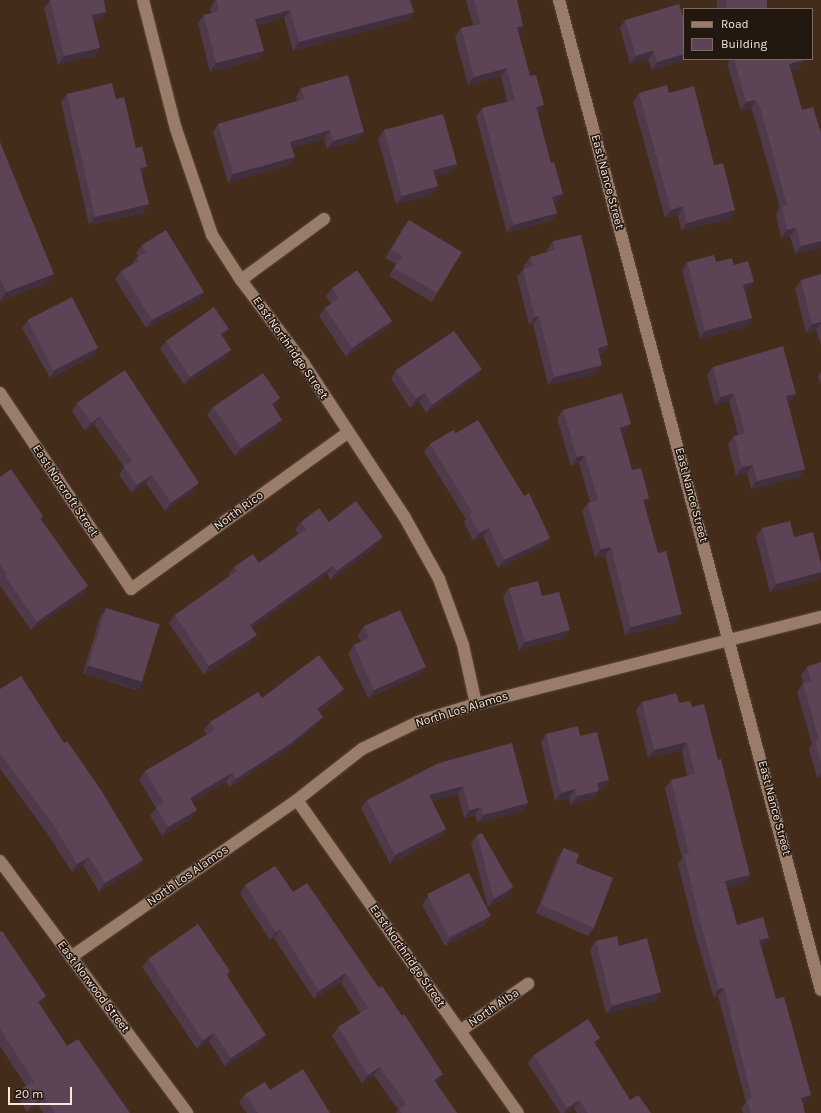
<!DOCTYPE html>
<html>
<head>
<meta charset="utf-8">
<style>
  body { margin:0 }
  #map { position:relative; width:821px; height:1113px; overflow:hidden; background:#442c1b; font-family:Karla,sans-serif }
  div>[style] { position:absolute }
  .roads { filter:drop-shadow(0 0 1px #5b4738) drop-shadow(0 0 1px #5b4738) }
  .minor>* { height:12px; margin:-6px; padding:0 6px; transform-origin:6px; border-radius:6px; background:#997d6a }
  .wall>* { inset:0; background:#4f3a4a; transform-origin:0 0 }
  .shaded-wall>* { inset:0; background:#402f3c; transform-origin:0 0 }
  .building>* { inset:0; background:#5c4356; transform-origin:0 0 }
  span { translate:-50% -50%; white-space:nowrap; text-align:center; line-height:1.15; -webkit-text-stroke:3px #221810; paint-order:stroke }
  .street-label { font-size:12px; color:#f7e7dc }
  .legend { position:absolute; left:683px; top:8px; width:130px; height:52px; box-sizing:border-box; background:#221810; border:1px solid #776b62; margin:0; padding:5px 7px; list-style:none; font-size:12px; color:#f7e7dc }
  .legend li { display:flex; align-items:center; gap:8px; height:20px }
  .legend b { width:20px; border:1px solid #776b62 }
  .scale { position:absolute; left:8px; top:1087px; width:64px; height:18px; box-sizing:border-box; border:2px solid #f7e7dc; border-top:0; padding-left:5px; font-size:12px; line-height:14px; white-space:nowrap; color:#f7e7dc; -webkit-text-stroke:3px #221810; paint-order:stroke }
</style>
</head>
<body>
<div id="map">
  <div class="roads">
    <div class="minor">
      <div style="left:143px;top:0;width:133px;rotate:75.7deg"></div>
      <div style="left:176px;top:129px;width:112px;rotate:71.2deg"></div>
      <div style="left:212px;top:235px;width:54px;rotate:57.2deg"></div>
      <div style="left:241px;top:280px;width:105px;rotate:53.1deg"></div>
      <div style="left:304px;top:364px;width:182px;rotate:56.7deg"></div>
      <div style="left:404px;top:516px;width:72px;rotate:60.9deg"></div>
      <div style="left:439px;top:579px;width:70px;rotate:70deg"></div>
      <div style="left:463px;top:645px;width:60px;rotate:77.6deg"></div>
      <div style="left:559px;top:0;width:1024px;rotate:75.18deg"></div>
      <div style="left:241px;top:280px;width:103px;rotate:-36.3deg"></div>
      <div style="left:0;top:393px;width:236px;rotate:56.2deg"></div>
      <div style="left:131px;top:589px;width:266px;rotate:-35.8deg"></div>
      <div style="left:297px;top:800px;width:383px;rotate:54.8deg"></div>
      <div style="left:0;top:861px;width:314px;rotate:53.4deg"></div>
      <div style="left:71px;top:957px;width:275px;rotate:-34.8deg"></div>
      <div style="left:297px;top:800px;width:83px;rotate:-38.1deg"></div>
      <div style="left:362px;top:749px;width:64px;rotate:-25.8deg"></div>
      <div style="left:420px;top:721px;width:59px;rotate:-16.9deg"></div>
      <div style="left:476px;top:704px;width:356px;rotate:-14.2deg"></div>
      <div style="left:460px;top:1031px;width:83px;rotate:-34.7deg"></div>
    </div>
  </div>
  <div class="wall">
    <div style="clip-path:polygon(50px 0,106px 12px,101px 20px,94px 22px,95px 56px,58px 65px,44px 8px)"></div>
    <div style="clip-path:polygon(215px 0,414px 12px,408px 20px,293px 51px,284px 18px,257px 25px,258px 59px,210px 72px,198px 23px,204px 15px,211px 13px,210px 8px)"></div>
    <div style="clip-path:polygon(466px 0,517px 0,523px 26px,518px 32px,538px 113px,558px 202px,554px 203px,557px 213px,551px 221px,507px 233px,476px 116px,482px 108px,507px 102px,501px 76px,468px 85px,455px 37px,461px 28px,473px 25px)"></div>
    <div style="left:717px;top:0;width:50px;height:9px"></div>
    <div style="clip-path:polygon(625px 20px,684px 59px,688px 59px,652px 70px,648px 59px,630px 64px,620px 28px)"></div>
    <div style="clip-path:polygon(730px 59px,804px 59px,804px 60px,799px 69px,791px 71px,821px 248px,795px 254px,790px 236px,781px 238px,776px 214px,780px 208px,754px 116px,751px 108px,741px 111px,727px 63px)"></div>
    <div style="clip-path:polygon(301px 88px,358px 140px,327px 149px,324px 139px,292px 148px,295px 157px,289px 165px,228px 183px,213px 132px,218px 124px,297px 101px,296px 97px)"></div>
    <div style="clip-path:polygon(639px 93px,669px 93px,714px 165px,729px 219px,681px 231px,678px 215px,665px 218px,633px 102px)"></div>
    <div style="clip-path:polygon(67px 94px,116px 99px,149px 204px,143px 213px,89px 225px,61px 102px)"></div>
    <div style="clip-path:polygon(384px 130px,457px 164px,451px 172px,435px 176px,438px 186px,432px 195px,396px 204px,378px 139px)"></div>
    <div style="clip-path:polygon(0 142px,48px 283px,0 301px)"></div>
    <div style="clip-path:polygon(409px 220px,437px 293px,432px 302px,389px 276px,396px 264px,385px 258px,403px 228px)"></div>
    <div style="clip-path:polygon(553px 241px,608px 345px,602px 354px,600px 354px,596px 374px,548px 385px,533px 324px,529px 325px,517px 277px,523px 269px,525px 268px,524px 266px,530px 257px,548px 252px,547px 250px)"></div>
    <div style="clip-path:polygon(142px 245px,204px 292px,199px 300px,146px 328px,115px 279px,121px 271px,131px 265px,137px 257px,138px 257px,136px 253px)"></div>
    <div style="clip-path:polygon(687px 262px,734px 265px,748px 290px,745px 291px,752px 318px,746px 327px,700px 339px,682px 271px)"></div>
    <div style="clip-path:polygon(821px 274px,821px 346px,816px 330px,806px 333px,795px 288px,801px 280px)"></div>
    <div style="clip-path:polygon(332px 288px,392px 321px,386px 329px,346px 357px,319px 316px,325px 308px,331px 304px,326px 296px)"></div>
    <div style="clip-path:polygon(28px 320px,98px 348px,93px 356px,50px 378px,22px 328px)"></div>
    <div style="clip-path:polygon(223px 337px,231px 350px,225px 358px,184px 385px,160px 349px,166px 341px)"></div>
    <div style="clip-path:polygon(713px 367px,790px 402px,788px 403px,805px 469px,799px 477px,751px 489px,747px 473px,736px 476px,728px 444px,734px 436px,738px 435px,729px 401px,715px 405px,707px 375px)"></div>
    <div style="clip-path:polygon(482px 369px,476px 377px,426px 413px,419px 402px,410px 408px,391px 379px,396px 370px)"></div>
    <div style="clip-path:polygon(125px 370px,193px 491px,165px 511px,146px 483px,132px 493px,119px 475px,124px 467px,94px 424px,85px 431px,72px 411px,77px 403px)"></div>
    <div style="clip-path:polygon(821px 372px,821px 385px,818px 376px)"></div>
    <div style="clip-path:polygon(280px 398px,274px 407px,277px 428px,235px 456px,207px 415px,213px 407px)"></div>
    <div style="clip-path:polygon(563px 410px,625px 433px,622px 434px,632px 470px,645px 505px,676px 622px,625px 635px,605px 555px,595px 558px,582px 511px,588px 503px,590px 502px,579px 463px,571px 466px,557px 418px)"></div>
    <div style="clip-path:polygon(456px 433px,524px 496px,550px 538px,544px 546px,498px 568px,483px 536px,473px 541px,464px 522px,466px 519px,424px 452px,430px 444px)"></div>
    <div style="clip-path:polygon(0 477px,43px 516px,41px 520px,83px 594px,31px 630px,0 586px)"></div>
    <div style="clip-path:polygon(301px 522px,329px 522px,377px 546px,331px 580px,327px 574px,252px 628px,251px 643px,204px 675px,169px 623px,175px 615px,229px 576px,228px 575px,234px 567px,259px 563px,298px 534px,295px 530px)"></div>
    <div style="clip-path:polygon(762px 528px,794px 537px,821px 564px,821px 575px,817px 580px,770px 592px,756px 537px)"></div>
    <div style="clip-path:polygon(509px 588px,542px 596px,564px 638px,519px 650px,503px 597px)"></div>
    <div style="clip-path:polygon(106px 608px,142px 682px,136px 690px,83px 673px,100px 617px)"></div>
    <div style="clip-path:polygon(364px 626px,420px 675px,368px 698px,348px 654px,354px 645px,361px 642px,358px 635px)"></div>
    <div style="clip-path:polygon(821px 662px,821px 777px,817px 778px,809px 749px,812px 744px,797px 692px,803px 683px,801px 675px,807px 667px)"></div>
    <div style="clip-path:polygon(0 689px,64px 743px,143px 860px,137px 868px,99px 892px,83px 865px,72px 872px,47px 833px,0 769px)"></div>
    <div style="clip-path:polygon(344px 689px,338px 697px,319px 712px,323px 717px,317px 725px,284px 752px,230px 787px,226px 782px,192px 802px,197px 810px,191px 819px,162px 836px,150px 815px,156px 808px,139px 780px,145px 771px,207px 735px,204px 730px,210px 722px,262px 698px)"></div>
    <div style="clip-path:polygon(642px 702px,679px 703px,692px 707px,718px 760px,750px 875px,744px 883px,727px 888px,737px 925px,763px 946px,761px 947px,805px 1103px,803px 1104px,805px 1113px,743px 1113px,741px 1108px,746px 1102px,718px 996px,714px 998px,695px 933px,678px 864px,682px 859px,665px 788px,671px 780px,687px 776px,682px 750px,648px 758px,636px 710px)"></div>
    <div style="clip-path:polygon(546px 734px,580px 736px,604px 789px,599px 790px,593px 799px,571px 805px,569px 798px,555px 801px,541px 742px)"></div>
    <div style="clip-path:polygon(439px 763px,528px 803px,522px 811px,477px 823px,475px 815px,464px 818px,458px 794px,432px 801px,446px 829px,440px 837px,390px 864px,361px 808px,367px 800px)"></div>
    <div style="clip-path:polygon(477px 835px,513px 887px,507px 896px,488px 907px,471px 843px)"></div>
    <div style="clip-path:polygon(564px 848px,576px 863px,594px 928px,588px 936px,536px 913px,558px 857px)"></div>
    <div style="clip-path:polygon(245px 885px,293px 892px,379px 988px,402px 1016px,443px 1074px,436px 1083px,457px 1113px,396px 1113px,398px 1110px,374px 1075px,362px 1083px,332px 1036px,338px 1027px,360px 1013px,341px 982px,314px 999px,274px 938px,270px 940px,240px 894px)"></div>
    <div style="clip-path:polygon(428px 896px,491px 916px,485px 924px,445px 946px,422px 905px)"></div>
    <div style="clip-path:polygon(0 931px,40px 1005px,67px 1046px,130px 1113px,43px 1113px,38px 1105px,27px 1112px,17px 1096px,23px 1088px,26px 1086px,0 1046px)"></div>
    <div style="clip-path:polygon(596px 941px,619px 946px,655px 1001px,606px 1014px,590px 950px)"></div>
    <div style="clip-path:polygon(148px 959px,230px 971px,227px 976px,260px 1043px,225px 1067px,209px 1041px,197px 1049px,142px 967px)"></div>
    <div style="clip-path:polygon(600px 1038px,596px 1045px,630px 1100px,651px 1113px,577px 1113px,574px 1108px,566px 1113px,560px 1113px,528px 1063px,534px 1055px)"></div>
    <div style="clip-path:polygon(270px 1090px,330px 1113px,247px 1113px,239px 1102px,245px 1094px)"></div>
  </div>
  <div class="shaded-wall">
    <div style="clip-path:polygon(290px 10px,284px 18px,250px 27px,255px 19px)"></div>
    <div style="clip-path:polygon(106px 12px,101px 20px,87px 23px,92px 15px)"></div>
    <div style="clip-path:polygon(414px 12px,408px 20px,293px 51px,299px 42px)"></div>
    <div style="clip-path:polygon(523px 26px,517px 34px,517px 27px)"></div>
    <div style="clip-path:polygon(100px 48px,95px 56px,58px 65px,64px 56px)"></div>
    <div style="clip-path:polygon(654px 50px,648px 59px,630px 64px,636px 56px)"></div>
    <div style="clip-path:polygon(264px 51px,258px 59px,210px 72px,216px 63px)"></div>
    <div style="clip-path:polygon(684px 54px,684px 59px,688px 59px,687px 59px,652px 70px,657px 62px)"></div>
    <div style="clip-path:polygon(804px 60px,799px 69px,783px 73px,789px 64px)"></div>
    <div style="clip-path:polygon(507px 68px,501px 76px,468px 85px,474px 77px)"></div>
    <div style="clip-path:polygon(756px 100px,751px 108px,741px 111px,746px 102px)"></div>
    <div style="clip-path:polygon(544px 105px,538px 113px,536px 107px)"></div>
    <div style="clip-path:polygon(330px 130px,324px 139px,285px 150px,290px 142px)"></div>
    <div style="clip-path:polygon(364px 132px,358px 140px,327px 149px,333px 141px)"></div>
    <div style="clip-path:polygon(295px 157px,289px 165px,228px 183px,233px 174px)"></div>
    <div style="clip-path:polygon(457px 164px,451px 172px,427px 178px,433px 170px)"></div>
    <div style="clip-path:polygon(147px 167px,141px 175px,140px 168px)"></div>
    <div style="clip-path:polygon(438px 186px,432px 195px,396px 204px,402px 196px)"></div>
    <div style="clip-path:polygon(563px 194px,558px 202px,546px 205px,552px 197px)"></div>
    <div style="clip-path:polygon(149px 204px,143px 213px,89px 225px,95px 217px)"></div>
    <div style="clip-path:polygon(683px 206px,678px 215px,665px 218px,671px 210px)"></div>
    <div style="clip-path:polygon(735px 210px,729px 219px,681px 231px,687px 223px)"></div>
    <div style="clip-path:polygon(557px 213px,551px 221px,507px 233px,513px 225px)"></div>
    <div style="clip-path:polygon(796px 228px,790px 236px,781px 238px,787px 230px)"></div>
    <div style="clip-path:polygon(821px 241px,821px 248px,795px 254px,801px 246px)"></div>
    <div style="clip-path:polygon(54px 274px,48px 283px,0 301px,6px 292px)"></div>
    <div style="clip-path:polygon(754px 282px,748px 290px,737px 293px,743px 285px)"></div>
    <div style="clip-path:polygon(204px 292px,199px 300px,146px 328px,152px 320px)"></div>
    <div style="clip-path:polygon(539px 316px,533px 324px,529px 325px,535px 317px)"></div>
    <div style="clip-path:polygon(752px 318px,746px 327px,700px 339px,705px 331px)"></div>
    <div style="clip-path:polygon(392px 321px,386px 329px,346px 357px,352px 348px)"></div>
    <div style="clip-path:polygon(821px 322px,821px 323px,816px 330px,806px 333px,812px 324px)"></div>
    <div style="clip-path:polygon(229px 329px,223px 337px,221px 334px)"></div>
    <div style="clip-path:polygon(608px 345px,602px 354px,592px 356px,598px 348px)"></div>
    <div style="clip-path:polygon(98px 348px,93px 356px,50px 378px,55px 370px)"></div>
    <div style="clip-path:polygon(231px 350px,225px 358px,184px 385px,190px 377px)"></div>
    <div style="clip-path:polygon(602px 365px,596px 374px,548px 385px,554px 377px)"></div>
    <div style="clip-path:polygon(482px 369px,476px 377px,426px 413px,432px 405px)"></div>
    <div style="clip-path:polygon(425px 393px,419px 402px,410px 408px,416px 399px)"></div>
    <div style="clip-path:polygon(734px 393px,729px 401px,715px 405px,721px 397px)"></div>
    <div style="clip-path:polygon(796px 394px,790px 402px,780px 405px,786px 396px)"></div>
    <div style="clip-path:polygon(280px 398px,274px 407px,266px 413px,272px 404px)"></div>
    <div style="clip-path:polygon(100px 416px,94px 424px,85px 431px,91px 423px)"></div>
    <div style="clip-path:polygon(282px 420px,277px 428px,235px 456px,241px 448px)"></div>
    <div style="clip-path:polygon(631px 424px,625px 433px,614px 436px,620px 428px)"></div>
    <div style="clip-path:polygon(585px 455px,579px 463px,571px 466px,577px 457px)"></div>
    <div style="clip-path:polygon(753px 465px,747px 473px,736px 476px,742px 467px)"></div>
    <div style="clip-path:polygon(805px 469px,799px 477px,751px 489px,757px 481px)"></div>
    <div style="clip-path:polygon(152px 475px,146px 483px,132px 493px,137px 485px)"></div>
    <div style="clip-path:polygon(199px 483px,193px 491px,165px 511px,171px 503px)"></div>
    <div style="clip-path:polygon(649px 498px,643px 506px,643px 500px)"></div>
    <div style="clip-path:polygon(489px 528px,483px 536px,473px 541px,479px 533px)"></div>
    <div style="clip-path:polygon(383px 537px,377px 546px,331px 580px,337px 571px)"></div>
    <div style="clip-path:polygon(550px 538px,544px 546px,498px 568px,504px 560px)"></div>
    <div style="clip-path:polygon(611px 547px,605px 555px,595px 558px,601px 549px)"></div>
    <div style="clip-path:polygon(333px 566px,327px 574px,245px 634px,250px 625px)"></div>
    <div style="clip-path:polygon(821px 572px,821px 575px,817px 580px,770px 592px,776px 584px)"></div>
    <div style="clip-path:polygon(88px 586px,83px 594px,31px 630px,37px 622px)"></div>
    <div style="clip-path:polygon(682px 614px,676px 622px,625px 635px,631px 627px)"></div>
    <div style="clip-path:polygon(570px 630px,564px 638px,519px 650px,525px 642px)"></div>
    <div style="clip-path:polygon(257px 635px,251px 643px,204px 675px,209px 666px)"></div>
    <div style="left:88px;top:665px;width:57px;height:9px;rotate:17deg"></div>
    <div style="clip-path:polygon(426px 667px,420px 675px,368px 698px,374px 690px)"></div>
    <div style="clip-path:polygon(344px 689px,338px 697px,311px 717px,317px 709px)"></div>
    <div style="clip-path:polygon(323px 717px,317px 725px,284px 752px,230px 787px,236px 779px)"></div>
    <div style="clip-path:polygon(687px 742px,682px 750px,648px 758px,654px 750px)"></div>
    <div style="clip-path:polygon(232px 773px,226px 782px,184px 807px,190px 798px)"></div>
    <div style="clip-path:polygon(821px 773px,821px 777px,817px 778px)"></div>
    <div style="clip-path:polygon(609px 780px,604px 789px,592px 792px,597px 783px)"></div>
    <div style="clip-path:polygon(463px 786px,458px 794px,423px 803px,429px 795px)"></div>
    <div style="clip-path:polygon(575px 789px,569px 798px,555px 801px,561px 793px)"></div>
    <div style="clip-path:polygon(599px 791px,593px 799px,571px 805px,577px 796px)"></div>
    <div style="clip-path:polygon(528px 803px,522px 811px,477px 823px,483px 815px)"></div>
    <div style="clip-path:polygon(481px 807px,475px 815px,464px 818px,470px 810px)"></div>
    <div style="clip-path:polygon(197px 810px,191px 819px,162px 836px,168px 827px)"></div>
    <div style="clip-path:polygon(446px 829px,440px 837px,390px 864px,395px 855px)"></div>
    <div style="clip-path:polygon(89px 857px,83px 865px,72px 872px,77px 864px)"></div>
    <div style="clip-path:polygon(143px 860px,137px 868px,99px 892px,105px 883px)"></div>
    <div style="clip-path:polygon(750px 875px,744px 883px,719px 890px,725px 881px)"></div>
    <div style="clip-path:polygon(513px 887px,507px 896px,488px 907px,494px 899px)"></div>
    <div style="clip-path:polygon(491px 916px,485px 924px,445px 946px,451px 938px)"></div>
    <div style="clip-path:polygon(280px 929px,274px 938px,270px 940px,276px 932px)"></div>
    <div style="clip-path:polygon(769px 938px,763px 946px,753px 949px,759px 940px)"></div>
    <div style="clip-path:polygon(346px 973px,341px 982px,314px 999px,319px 991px)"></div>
    <div style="clip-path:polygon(724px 988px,718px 996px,714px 998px,719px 989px)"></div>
    <div style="clip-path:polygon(661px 992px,655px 1001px,606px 1014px,612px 1006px)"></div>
    <div style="clip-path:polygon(46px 996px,40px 1005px,38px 1002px)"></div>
    <div style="clip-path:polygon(214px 1033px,209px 1041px,197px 1049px,203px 1040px)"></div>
    <div style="clip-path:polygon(266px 1035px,260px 1043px,225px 1067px,231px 1058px)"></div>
    <div style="clip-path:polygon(600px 1038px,595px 1046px,594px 1042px)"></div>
    <div style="clip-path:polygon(380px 1067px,374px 1075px,362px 1083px,368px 1075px)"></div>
    <div style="clip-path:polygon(443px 1074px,437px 1082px,428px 1088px,434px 1080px)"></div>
    <div style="clip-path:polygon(811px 1095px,805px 1103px,795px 1106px,801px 1098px)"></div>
    <div style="clip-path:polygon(44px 1096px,38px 1105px,27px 1112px,33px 1104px)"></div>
    <div style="clip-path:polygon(580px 1100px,574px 1108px,566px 1113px,564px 1113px,567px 1108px)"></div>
  </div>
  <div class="building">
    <div style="clip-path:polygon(50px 0,104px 0,106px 12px,92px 15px,100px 48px,64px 56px)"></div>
    <div style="clip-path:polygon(216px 0,410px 0,414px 12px,299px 42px,290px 10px,255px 19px,264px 51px,216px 63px,204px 15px,219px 11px)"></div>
    <div style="clip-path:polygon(474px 0,517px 0,523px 26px,517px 27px,530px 76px,536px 75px,544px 105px,536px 107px,551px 163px,554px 162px,563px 194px,552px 197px,557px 213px,513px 225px,482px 108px,515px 100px,507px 68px,474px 77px,461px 28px,481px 24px)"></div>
    <div style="left:726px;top:0;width:41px;height:9px"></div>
    <div style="clip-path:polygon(679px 4px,684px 20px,684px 54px,657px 62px,654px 50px,636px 56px,625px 20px)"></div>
    <div style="clip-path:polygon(734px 59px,804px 59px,804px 60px,789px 64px,802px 110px,813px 107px,821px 133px,821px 241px,801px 246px,796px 228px,787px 230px,782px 206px,787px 205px,760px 107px,756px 100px,746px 102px)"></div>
    <div style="clip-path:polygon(348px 75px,364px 132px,333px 141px,330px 130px,290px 142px,295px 157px,233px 174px,218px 124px,304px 99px,301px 88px)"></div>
    <div style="clip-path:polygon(112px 83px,116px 99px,124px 97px,136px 148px,142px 146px,147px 167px,140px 168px,149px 204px,95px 217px,67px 94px)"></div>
    <div style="clip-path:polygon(667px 85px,669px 93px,694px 86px,714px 165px,723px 163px,735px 210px,687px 223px,683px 206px,671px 210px,639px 93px)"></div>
    <div style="clip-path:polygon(443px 114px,457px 164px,433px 170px,438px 186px,402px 196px,384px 130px)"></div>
    <div style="clip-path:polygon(0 142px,54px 274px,6px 292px,0 278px)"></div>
    <div style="clip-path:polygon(409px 220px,462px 252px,437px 293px,394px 268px,402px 256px,391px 250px)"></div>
    <div style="clip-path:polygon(166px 230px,204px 292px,152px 320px,121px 271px,139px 261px,137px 257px,146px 252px,142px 245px)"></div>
    <div style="clip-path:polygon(581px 235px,608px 345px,598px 348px,602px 365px,554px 377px,539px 316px,535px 317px,523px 269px,533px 266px,530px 257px,555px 250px,553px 241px)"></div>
    <div style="clip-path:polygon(714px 255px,716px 262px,732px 258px,734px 265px,748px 261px,754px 282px,743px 285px,752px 318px,705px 331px,687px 262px)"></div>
    <div style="clip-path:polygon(357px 270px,392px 321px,352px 348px,325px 308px,339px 298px,332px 288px)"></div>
    <div style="clip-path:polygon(821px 274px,821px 322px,812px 324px,801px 280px)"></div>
    <div style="left:72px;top:297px;width:57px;height:50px;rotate:63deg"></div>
    <div style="clip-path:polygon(214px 307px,229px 329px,221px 334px,231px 350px,190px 377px,166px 341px)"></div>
    <div style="clip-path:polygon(454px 331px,482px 369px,432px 405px,425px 393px,416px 399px,396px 370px)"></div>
    <div style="clip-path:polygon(783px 346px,796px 394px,786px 396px,805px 469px,757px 481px,753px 465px,742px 467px,734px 436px,745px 433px,734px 393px,721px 397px,713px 367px)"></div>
    <div style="clip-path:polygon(125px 370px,199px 483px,171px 503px,152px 475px,137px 485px,124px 466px,132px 461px,100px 416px,91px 423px,77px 403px)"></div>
    <div style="clip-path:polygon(263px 373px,280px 398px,272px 404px,282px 420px,241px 448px,213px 407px)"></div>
    <div style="clip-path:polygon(622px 393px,631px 424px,620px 428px,632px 470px,641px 468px,649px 498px,643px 500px,658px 553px,666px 551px,682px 614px,631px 627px,611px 547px,601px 549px,588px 503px,598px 500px,585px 455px,577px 457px,563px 410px)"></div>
    <div style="clip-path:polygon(478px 420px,524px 496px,529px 493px,550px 538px,504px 560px,489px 528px,479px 533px,469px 514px,472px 512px,430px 444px,453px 430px,456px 433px)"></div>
    <div style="clip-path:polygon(11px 469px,43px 516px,40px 518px,88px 586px,37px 622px,5px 576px,7px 574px,0 564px,0 477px)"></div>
    <div style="clip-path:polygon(356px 501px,383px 537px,337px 571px,333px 566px,250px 625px,257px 635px,209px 666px,175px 615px,237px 571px,234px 567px,253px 554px,259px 563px,306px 529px,301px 522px,319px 508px,329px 522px)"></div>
    <div style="clip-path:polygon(790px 521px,794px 537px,813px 532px,821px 564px,821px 572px,776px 584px,762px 528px)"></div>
    <div style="clip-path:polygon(538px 581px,542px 596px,559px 592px,570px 630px,525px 642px,509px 588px)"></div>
    <div style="left:106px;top:608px;width:56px;height:60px;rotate:17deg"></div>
    <div style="clip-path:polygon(400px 610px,426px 667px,374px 690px,354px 645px,369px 638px,364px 626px)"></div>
    <div style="clip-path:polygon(319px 655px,344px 689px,317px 709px,323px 717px,290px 744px,236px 779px,232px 773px,190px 798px,197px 810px,168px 827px,156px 807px,164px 803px,145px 771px,215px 730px,210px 722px,258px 692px,262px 698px)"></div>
    <div style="clip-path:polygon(821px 662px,821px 763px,815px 740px,819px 739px,803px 683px,811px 681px,807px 667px)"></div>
    <div style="clip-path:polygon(21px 676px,64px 743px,67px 741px,101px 790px,143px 860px,105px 883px,89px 857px,77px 864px,53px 824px,1px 755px,0 756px,0 689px)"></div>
    <div style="clip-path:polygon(676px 693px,679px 703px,690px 701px,692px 707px,704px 704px,718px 760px,721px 759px,750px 875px,725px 881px,737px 925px,763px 917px,769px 938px,759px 940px,776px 999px,784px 997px,811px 1095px,801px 1098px,805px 1113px,751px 1113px,747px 1100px,752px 1098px,724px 988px,719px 989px,701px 925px,684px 855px,689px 854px,671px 780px,695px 774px,687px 742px,654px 750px,642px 702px)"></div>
    <div style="clip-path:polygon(578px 726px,580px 736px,597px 732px,609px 780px,597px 783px,599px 791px,577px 796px,575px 789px,561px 793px,546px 734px)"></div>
    <div style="clip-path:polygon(512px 743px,528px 803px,483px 815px,481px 807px,470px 810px,463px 786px,429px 795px,446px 829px,395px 855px,367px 800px,439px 763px)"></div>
    <div style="clip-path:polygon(482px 833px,513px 887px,494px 899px,477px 835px)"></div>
    <div style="clip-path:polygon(564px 848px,579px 854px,576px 863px,613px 878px,594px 928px,541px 905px)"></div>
    <div style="clip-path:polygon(275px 866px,293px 892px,307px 883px,379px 988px,382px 986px,402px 1016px,404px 1014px,443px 1074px,434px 1080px,457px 1113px,402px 1113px,399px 1109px,406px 1104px,380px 1067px,368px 1075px,338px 1027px,368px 1008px,346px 973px,319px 991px,280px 929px,276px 932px,245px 885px)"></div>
    <div style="left:469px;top:873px;width:48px;height:47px;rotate:63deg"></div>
    <div style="clip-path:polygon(198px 924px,230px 971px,226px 974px,266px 1035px,231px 1058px,214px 1033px,203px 1040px,148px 959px)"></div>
    <div style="clip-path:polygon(0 931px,1px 932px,2px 931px,46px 996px,38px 1002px,67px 1046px,78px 1039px,130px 1113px,55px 1113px,44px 1096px,33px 1104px,23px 1088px,34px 1081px,0 1029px)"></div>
    <div style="clip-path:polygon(617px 936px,619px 946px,647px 938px,661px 992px,612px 1006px,596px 941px)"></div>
    <div style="clip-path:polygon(588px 1019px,600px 1038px,594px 1042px,630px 1100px,638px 1095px,651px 1113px,588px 1113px,580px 1100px,567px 1108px,534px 1055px)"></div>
    <div style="clip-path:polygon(303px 1069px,330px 1113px,258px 1113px,245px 1094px,265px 1082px,270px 1090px)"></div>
  </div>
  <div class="street-label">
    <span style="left:607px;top:182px;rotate:75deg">East Nance Street</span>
    <span style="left:290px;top:348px;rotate:55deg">East Northridge Street</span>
    <span style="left:65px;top:491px;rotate:56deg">East Norcroft Street</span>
    <span style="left:691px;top:495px;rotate:75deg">East Nance Street</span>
    <span style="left:239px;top:511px;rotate:-36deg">North Rico</span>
    <span style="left:462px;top:710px;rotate:-17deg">North Los Alamos</span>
    <span style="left:774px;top:808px;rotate:75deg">East Nance Street</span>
    <span style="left:188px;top:876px;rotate:-35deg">North Los Alamos</span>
    <span style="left:407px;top:956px;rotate:55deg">East Northridge Street</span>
    <span style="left:93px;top:987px;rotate:53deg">East Norwood Street</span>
    <span style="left:494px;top:1008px;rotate:-34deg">North Alba</span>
  </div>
  <ul class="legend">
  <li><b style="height:5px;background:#997d6a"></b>Road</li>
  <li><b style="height:11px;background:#5c4356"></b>Building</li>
  </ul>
  <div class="scale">20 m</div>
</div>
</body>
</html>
